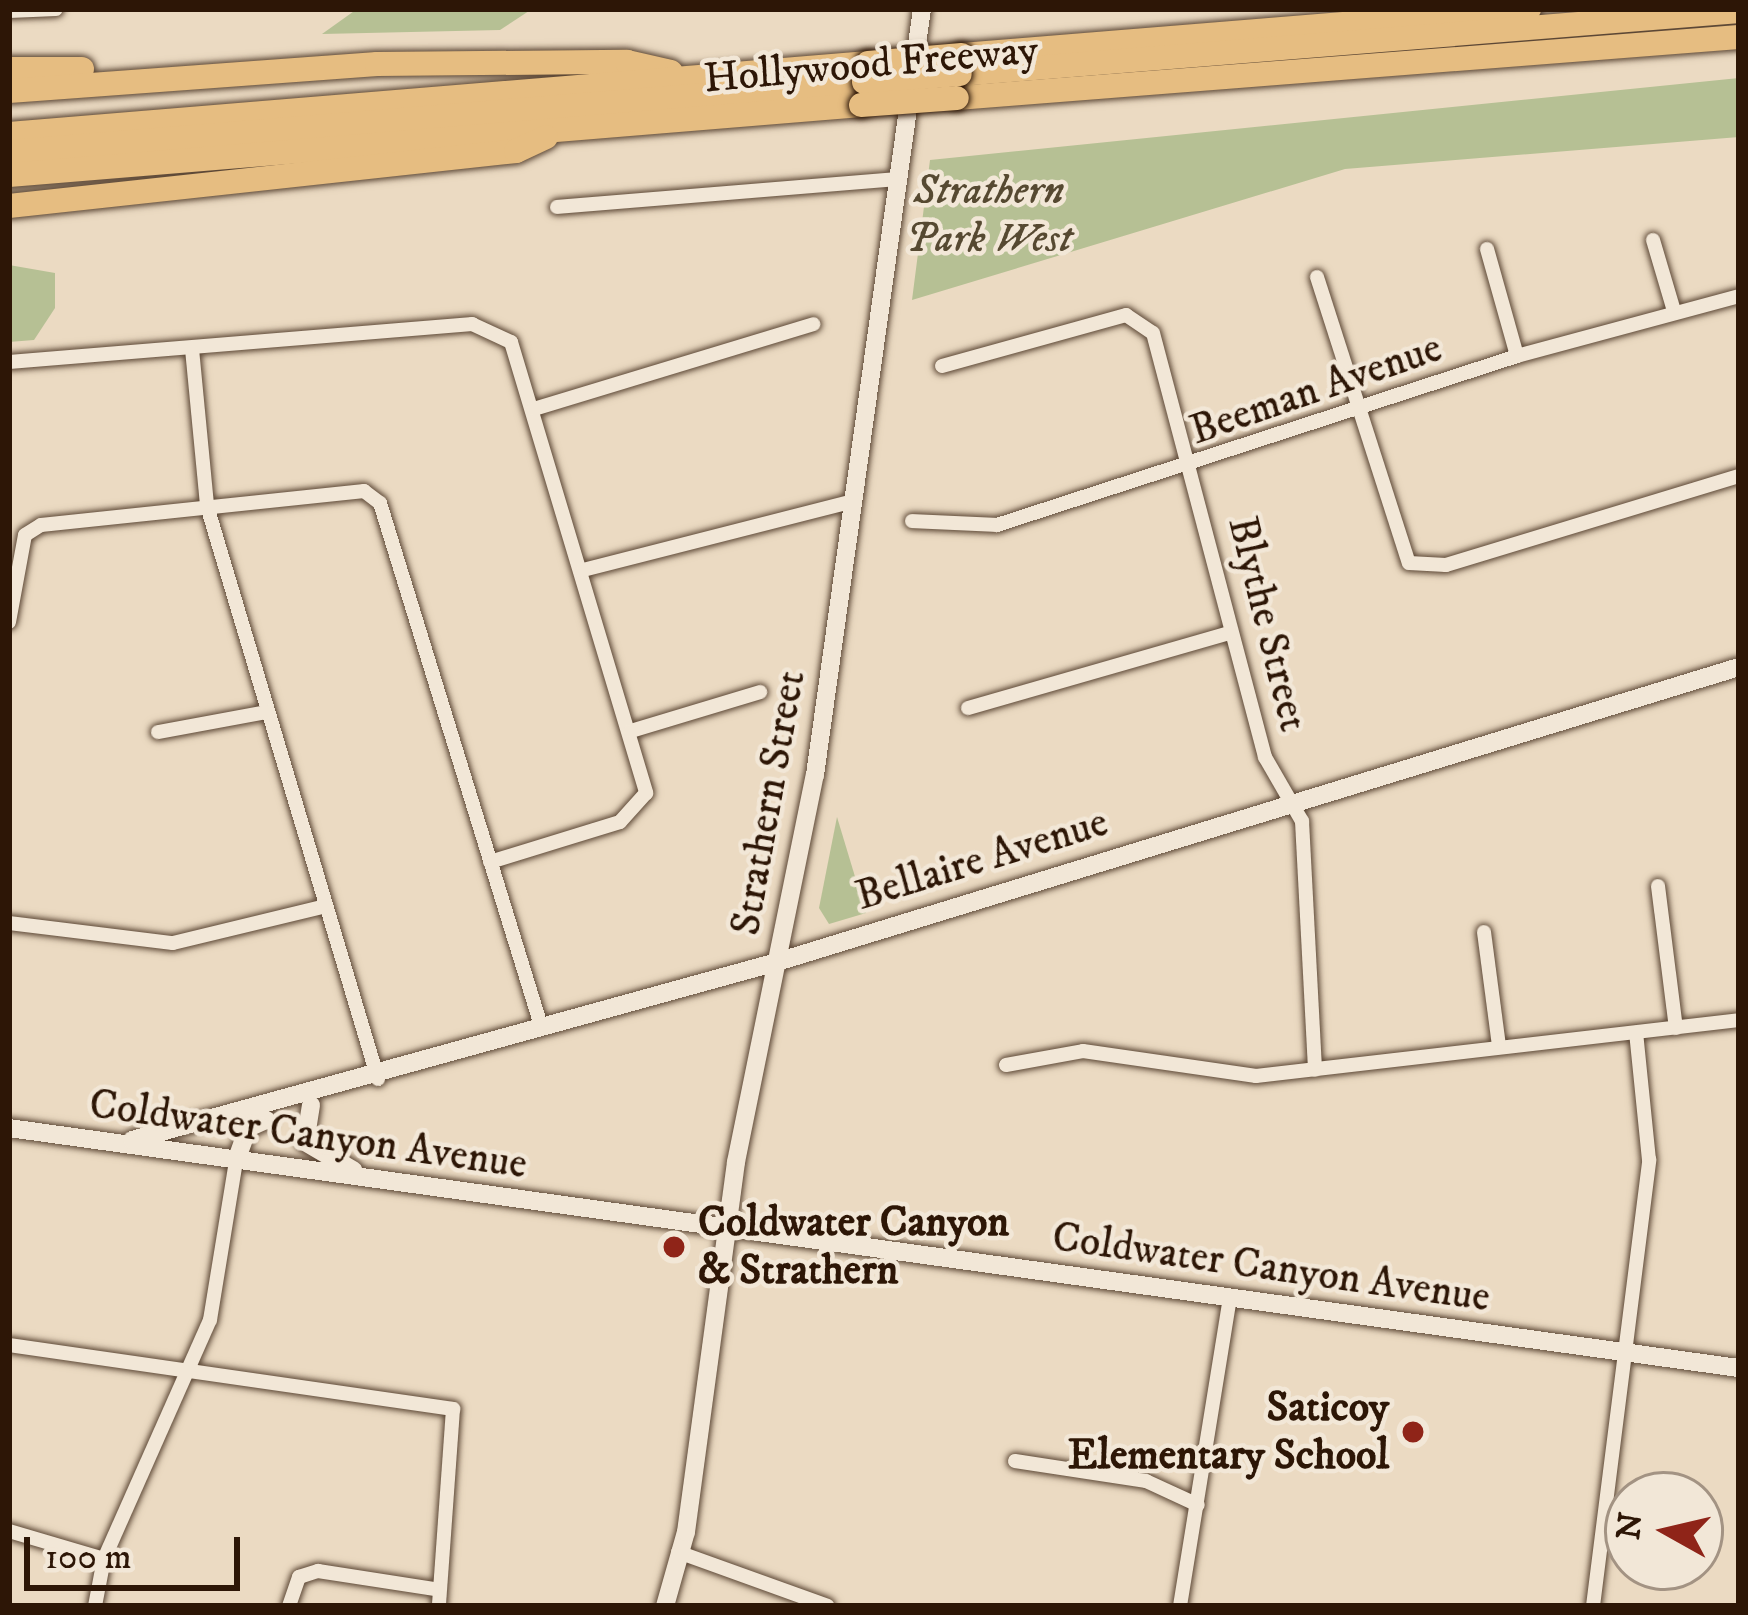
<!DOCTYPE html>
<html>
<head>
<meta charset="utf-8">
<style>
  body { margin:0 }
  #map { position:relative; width:1748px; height:1615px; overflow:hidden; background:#ebdac2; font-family:"IM FELL DW Pica",serif }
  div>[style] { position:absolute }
  .green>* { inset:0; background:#b6c094 }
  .roads { filter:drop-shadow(0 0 3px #5c4735) drop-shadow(0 0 3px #5c4735) }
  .street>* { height:14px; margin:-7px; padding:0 7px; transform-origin:7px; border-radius:7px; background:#f2e7d7 }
  .secondary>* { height:18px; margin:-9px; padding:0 9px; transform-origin:9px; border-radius:9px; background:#f2e7d7 }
  .highway>* { height:24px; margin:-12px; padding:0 12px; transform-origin:12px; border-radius:12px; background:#e6bd81 }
  .bridges { filter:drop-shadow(0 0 3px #2d1606) drop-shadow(0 0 3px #2d1606) }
  .highway-bridge>* { height:24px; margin:-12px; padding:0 12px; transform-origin:12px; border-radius:12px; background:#e6bd81 }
  .dots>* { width:33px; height:33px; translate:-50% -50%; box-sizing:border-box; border:6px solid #f2e7d7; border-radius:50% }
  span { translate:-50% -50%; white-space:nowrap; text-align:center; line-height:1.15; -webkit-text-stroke:9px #f2e7d7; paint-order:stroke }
  .street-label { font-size:42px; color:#2d1606 }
  .park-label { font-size:42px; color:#564931; font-style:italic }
  .poi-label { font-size:42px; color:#2d1606; font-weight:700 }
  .left { translate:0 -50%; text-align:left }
  .right { translate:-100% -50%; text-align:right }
  .frame { position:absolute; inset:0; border:12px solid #2d1606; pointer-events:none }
  .north { position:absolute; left:1604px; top:1471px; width:120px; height:120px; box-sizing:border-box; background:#f2e7d7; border:3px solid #a39383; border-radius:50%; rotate:278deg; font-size:33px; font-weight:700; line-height:48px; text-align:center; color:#2d1606 }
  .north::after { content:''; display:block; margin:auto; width:42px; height:54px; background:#8f2418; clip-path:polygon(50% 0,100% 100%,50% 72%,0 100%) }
  .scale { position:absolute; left:24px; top:1537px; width:216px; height:54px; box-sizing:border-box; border:6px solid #2d1606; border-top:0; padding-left:15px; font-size:36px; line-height:42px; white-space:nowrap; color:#2d1606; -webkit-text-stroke:9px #f2e7d7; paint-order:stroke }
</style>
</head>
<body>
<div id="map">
  <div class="green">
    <div style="clip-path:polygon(357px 9px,532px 9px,500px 30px,322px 34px)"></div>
    <div style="clip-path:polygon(1739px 78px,1739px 137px,1345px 169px,912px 300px,930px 160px)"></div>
    <div style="clip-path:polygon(9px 265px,55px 273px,55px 308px,34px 340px,9px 342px)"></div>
    <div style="clip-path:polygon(837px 817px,866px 913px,829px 924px,819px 908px)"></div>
  </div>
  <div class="roads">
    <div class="street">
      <div style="left:9px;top:11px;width:47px;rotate:-2.4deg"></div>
      <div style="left:557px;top:207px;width:341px;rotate:-4.7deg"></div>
      <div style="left:1653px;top:240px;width:74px;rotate:73.5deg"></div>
      <div style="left:1487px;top:249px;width:111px;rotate:74.3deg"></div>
      <div style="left:1317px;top:277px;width:300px;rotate:72.2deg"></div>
      <div style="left:1409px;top:563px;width:37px;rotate:3deg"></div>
      <div style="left:1446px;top:565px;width:306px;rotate:-16.9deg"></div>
      <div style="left:192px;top:349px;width:158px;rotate:84.5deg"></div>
      <div style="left:207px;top:506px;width:598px;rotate:73.38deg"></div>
      <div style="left:9px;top:362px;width:465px;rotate:-4.7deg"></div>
      <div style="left:472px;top:324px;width:43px;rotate:24.8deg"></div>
      <div style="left:511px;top:342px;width:471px;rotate:73.3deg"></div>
      <div style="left:646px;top:793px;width:39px;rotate:132deg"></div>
      <div style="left:620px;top:822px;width:136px;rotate:162.9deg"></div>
      <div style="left:942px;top:366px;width:191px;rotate:-15.5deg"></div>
      <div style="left:1126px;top:315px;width:32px;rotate:34deg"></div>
      <div style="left:1153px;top:333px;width:439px;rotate:75.2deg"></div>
      <div style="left:1265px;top:757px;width:74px;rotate:60deg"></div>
      <div style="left:1302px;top:821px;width:249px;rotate:87deg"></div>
      <div style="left:534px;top:409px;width:292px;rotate:-16.9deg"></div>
      <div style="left:912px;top:521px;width:85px;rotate:2.7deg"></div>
      <div style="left:997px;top:525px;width:547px;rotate:-18deg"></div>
      <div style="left:1517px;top:356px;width:230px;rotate:-15.1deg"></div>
      <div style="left:583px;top:570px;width:279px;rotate:-14.3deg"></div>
      <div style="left:9px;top:622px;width:88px;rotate:-79.6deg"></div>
      <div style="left:25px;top:535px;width:19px;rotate:-32deg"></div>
      <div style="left:41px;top:525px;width:325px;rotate:-6deg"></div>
      <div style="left:364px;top:491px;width:20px;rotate:37deg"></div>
      <div style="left:380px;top:503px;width:550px;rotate:72.88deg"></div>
      <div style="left:968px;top:708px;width:272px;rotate:-16deg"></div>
      <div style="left:631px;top:731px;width:135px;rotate:-16.8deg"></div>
      <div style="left:158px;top:732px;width:111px;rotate:-10.4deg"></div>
      <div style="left:1658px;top:886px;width:143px;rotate:82.8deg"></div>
      <div style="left:9px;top:923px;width:165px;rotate:7deg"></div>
      <div style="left:173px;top:943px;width:157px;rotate:-13.6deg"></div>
      <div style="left:1484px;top:932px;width:115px;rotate:82.5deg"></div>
      <div style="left:1006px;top:1065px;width:78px;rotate:-10.3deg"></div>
      <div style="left:1083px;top:1051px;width:175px;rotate:8.2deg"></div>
      <div style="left:1256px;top:1076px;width:486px;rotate:-6.6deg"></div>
      <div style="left:9px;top:1345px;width:449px;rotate:8.2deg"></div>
      <div style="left:453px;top:1409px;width:197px;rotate:94.1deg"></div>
      <div style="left:1015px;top:1461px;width:133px;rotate:8.7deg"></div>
      <div style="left:1146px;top:1481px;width:57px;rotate:24.8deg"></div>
      <div style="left:9px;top:1531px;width:99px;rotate:16.4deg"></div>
      <div style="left:678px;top:1552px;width:159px;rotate:19.8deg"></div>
      <div style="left:95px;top:1606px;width:48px;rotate:-79.2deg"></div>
      <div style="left:104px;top:1559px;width:261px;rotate:-66.1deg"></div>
      <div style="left:210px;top:1320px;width:161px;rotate:-80.7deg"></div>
      <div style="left:289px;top:1606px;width:31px;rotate:-71deg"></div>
      <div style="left:299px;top:1577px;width:20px;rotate:-18deg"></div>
      <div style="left:318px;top:1571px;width:117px;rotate:8.8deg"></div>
      <div style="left:1180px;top:1606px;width:312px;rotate:-80.8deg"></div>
      <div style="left:1593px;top:1606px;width:450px;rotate:-82.8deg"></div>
      <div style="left:1649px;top:1160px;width:128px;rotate:-95.8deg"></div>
    </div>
    <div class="secondary">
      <div style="left:311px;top:1105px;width:37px;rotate:99deg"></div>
      <div style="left:305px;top:1142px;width:56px;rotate:30.3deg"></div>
      <div style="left:9px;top:1128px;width:1747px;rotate:7.9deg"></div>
      <div style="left:132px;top:1140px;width:669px;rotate:-15.43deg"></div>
      <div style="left:777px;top:962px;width:1006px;rotate:-17.05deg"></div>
      <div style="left:236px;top:1161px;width:35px;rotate:-70deg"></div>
      <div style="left:248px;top:1128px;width:20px;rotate:-24deg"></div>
      <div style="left:665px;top:1606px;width:77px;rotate:-74.2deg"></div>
      <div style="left:686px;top:1532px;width:373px;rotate:-82.3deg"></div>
      <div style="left:736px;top:1162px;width:395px;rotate:-78.5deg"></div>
      <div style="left:815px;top:775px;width:773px;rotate:-82.05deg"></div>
    </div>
    <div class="highway">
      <div style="left:962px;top:55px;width:569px;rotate:-4.64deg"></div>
      <div style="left:9px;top:69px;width:73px"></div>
      <div style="left:960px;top:74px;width:782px;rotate:-4.62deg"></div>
      <div style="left:9px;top:91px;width:369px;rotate:-4.2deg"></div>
      <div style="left:377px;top:64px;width:250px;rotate:-0.5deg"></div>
      <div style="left:627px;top:62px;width:45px;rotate:12.8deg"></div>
      <div style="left:957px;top:98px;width:784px;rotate:-4.46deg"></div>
      <div style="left:9px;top:134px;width:862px;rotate:-4.72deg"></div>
      <div style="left:9px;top:152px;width:858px;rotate:-4.68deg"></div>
      <div style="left:9px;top:175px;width:855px;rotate:-4.7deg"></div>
      <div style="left:9px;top:206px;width:510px;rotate:-6.19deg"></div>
      <div style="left:516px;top:151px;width:33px;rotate:-25deg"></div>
    </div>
  </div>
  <div class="bridges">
    <div class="highway-bridge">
      <div style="left:868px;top:63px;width:94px;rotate:-4.9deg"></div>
      <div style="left:864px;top:82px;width:96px;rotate:-4.8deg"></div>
      <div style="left:861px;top:105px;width:96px;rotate:-4.2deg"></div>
    </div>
  </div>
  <div class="dots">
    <div style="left:674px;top:1247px;background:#8f2418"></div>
    <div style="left:1413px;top:1432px;background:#8f2418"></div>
  </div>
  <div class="street-label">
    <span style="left:871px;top:65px;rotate:-5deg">Hollywood Freeway</span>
    <span style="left:1316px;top:390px;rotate:-19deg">Beeman Avenue</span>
    <span style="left:1267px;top:624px;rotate:76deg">Blythe Street</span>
    <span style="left:769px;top:803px;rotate:-80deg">Strathern Street</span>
    <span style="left:982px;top:860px;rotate:-17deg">Bellaire Avenue</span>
    <span style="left:308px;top:1135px;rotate:8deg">Coldwater Canyon Avenue</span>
    <span style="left:1271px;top:1268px;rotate:8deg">Coldwater Canyon Avenue</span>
  </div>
  <div class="park-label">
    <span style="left:989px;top:215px">Strathern<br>Park West</span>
  </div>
  <div class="poi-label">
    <span class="left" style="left:698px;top:1247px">Coldwater Canyon<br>&amp; Strathern</span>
    <span class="right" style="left:1389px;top:1432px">Saticoy<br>Elementary School</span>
  </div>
  <div class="frame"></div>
  <div class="north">N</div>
  <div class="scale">100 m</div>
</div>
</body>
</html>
